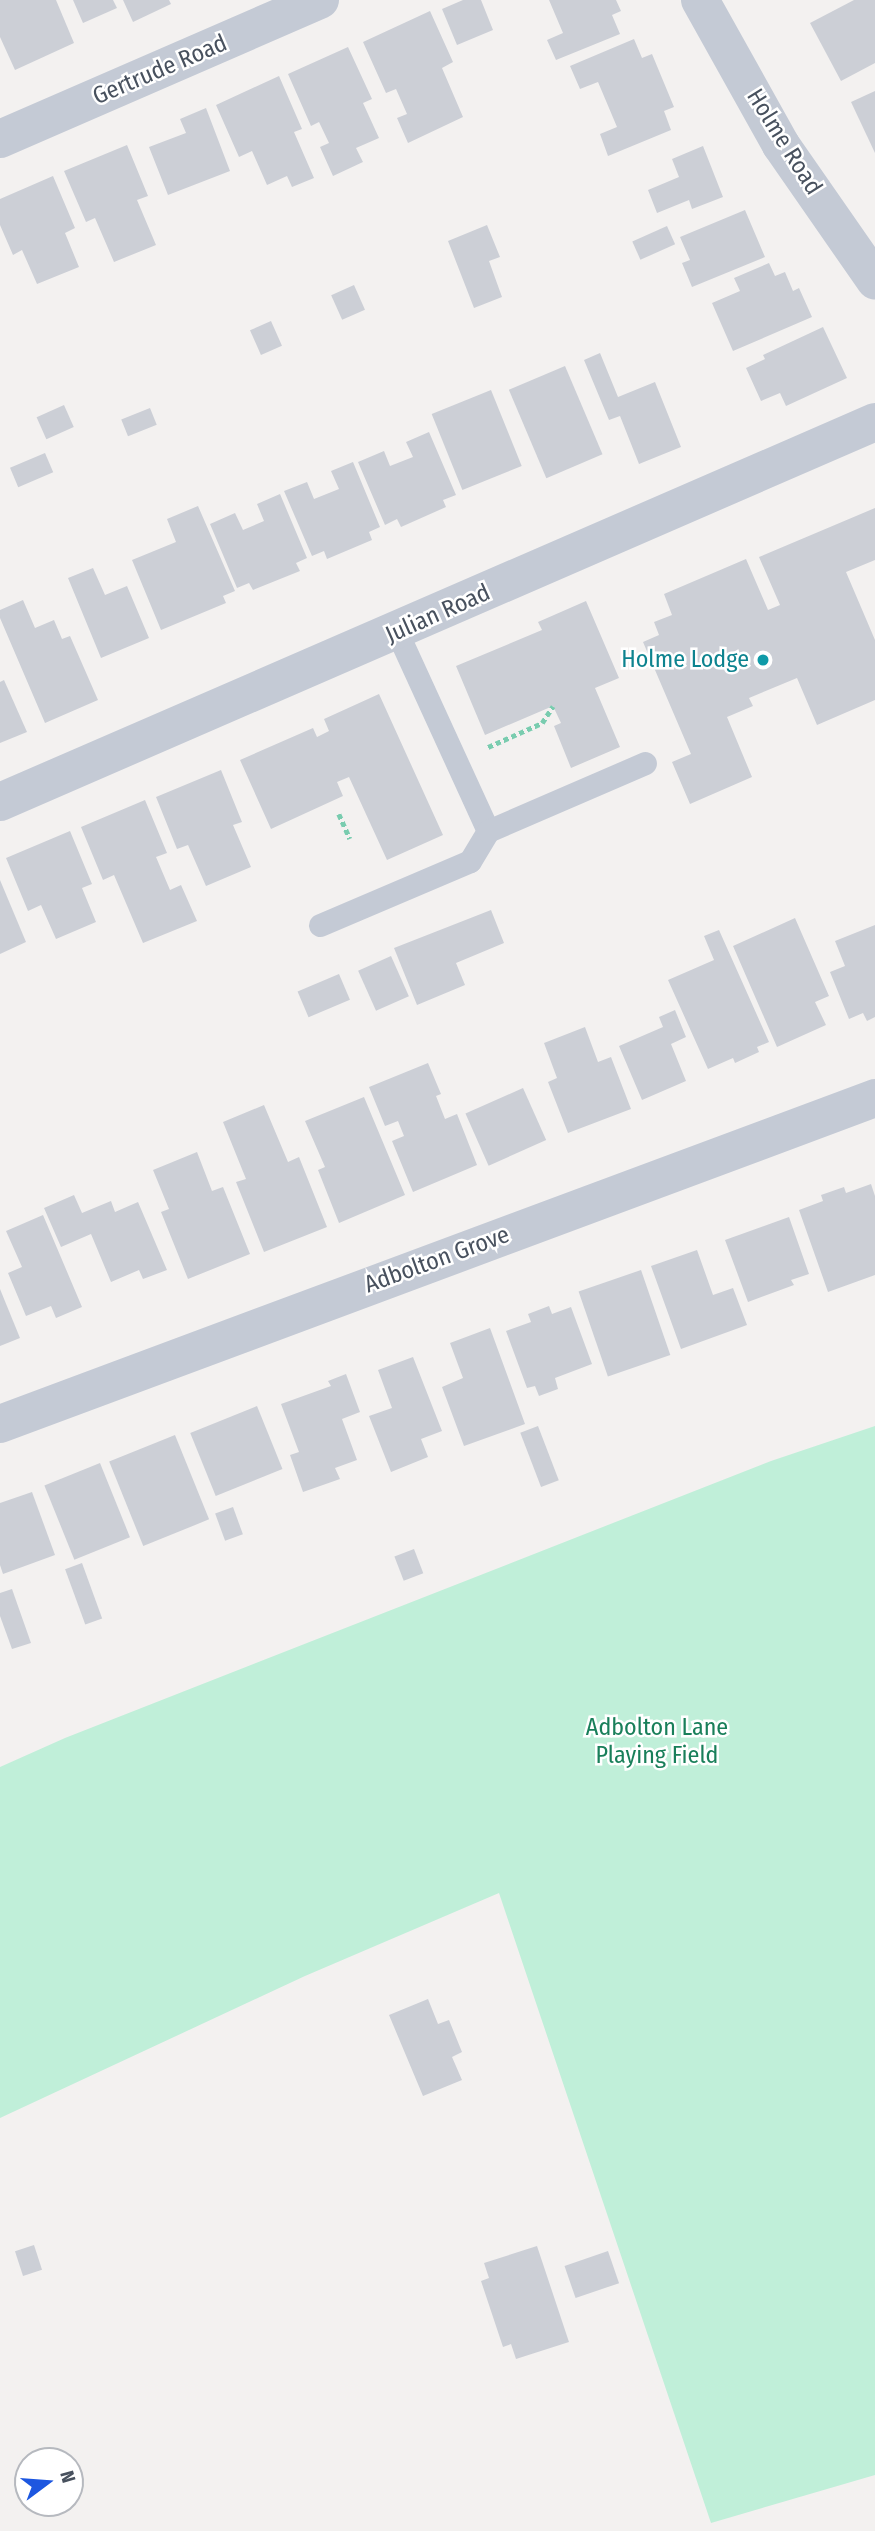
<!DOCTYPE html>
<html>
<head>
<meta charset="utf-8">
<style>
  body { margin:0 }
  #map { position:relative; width:875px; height:2531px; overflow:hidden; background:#f3f1f0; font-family:"Fira Sans Condensed",sans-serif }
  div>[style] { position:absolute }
  .green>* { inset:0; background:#c0efd9 }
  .building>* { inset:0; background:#cccfd6; transform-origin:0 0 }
  .path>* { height:4.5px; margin-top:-2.25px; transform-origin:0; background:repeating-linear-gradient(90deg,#79ccaf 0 5px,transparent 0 8.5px) }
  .lane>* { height:23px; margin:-11.5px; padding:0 11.5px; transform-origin:11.5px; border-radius:11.5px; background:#c4cad5 }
  .street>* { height:38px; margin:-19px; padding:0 19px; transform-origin:19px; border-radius:19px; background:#c4cad5 }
  .dots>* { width:19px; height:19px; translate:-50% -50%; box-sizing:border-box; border:4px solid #fff; border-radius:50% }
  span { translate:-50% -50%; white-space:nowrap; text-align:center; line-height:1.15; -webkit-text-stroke:5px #fff; paint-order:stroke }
  .street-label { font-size:24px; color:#48515e }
  .culture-label { font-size:24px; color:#0d838f }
  .right { translate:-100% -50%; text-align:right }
  .park-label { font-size:24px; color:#197f5a }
  .north { position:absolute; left:14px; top:2447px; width:70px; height:70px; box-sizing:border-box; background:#fff; border:2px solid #b6b9bf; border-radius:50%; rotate:74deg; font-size:19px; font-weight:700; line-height:28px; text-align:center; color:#48515e }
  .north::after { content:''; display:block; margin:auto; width:24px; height:32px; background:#1d57e0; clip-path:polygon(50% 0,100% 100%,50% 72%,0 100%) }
</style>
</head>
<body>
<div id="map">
  <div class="green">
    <div style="clip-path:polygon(875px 1426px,875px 2475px,711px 2523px,499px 1893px,305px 1976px,0 2118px,0 1767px,65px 1738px,771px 1461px)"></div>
  </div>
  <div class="building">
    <div style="clip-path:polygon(0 0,56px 0,74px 43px,15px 70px,0 37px)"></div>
    <div style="clip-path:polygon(73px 0,113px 0,117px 8px,83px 23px)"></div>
    <div style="clip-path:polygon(123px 0,169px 0,171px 4px,133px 22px)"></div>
    <div style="clip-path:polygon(463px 0,481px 0,493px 30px,457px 45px,442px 9px)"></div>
    <div style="clip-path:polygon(549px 0,616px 0,621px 11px,612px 15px,620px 34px,556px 60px,547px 40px,563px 33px)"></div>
    <div style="clip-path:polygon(854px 0,875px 0,875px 63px,841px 81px,810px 23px)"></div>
    <div style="clip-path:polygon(430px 11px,453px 62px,442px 68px,463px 117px,408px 143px,397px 118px,407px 114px,396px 89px,386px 93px,363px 42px)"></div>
    <div style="clip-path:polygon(634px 39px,642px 58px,652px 54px,674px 107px,664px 111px,671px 130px,608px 156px,600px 134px,617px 127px,598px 82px,580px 89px,570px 66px)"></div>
    <div style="clip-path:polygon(348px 47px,372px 99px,363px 103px,379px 138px,356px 148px,363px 162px,333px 176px,320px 147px,329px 143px,319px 122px,311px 126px,288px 74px)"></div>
    <div style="clip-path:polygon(279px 76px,302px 129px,294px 132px,314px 178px,292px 187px,287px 176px,267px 185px,252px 151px,239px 157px,216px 105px)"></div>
    <div style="clip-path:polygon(875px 91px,875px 153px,851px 102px)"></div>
    <div style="clip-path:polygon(206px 108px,230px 171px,168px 195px,149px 147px,186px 133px,180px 119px)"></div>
    <div style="clip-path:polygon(127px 145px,148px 196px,137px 200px,156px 245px,114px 262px,95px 218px,86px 222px,64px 171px)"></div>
    <div style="clip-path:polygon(703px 146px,723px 197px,692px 209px,689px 200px,657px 213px,648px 190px,679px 177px,672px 159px)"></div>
    <div style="clip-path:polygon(53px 176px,75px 228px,65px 233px,79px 267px,37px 284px,22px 250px,13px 255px,0 225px,0 199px)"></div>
    <div style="clip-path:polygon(745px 210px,765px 257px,692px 287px,682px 263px,690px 260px,680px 237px)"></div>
    <div style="clip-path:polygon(487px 225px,500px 257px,489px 261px,502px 297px,474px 308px,448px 241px)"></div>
    <div style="left:667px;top:226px;width:20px;height:38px;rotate:66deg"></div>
    <div style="clip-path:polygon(769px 263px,775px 276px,785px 272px,793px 291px,799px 288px,812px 317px,733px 351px,712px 303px,740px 291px,734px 278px)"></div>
    <div style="left:354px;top:285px;width:27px;height:25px;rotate:66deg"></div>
    <div style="left:271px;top:321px;width:27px;height:23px;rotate:66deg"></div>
    <div style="clip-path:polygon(823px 327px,847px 378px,786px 406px,780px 393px,761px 401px,746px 368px,765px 359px,763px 355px)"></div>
    <div style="clip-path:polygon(600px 353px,618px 397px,655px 382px,681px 447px,639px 464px,620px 416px,609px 420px,584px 360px)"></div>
    <div style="left:565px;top:366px;width:96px;height:61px;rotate:67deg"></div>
    <div style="left:491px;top:390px;width:82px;height:64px;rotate:68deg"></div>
    <div style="left:64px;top:405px;width:24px;height:30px;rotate:66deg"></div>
    <div style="left:150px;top:408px;width:18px;height:31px;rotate:68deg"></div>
    <div style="clip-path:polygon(429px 432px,456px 495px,443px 500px,446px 507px,401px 527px,397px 519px,385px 525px,358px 462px,384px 451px,390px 466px,413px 457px,406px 442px)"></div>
    <div style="left:45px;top:453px;width:21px;height:38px;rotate:67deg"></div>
    <div style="clip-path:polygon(353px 462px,380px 527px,369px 532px,372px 540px,327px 559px,324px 551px,312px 556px,284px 491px,307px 482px,314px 499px,339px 489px,331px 471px)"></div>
    <div style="clip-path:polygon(280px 494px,307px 558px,296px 563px,300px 571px,253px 590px,249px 583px,237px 588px,210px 524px,235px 513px,243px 530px,264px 521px,257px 504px)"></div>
    <div style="clip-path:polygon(198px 506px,235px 591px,223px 596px,226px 603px,161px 630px,132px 560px,176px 542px,167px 519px)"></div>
    <div style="clip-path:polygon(875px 508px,875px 560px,846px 572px,875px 640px,875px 700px,817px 725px,797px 678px,749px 698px,753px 706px,727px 717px,752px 777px,690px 804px,672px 762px,691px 754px,643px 642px,659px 635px,654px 622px,672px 615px,664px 594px,746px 559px,768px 610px,780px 605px,759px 557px)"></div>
    <div style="clip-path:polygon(93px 568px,105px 595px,127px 586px,149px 638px,101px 658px,68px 578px)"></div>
    <div style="clip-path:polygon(23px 600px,35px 628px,54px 620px,62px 639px,70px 636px,98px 700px,45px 723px,0 618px,0 610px)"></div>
    <div style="clip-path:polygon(586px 601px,619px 678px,595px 688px,620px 747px,571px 768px,554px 726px,561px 723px,553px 706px,485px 735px,456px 666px,542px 630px,538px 622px)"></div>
    <div style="clip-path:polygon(4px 680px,27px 732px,0 743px,0 682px)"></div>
    <div style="clip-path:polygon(379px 694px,443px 835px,387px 860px,349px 777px,337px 782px,343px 796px,271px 829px,240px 760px,313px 728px,317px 737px,329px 731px,324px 719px)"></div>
    <div style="clip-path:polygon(221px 770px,242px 822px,233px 825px,251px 867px,206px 886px,188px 845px,177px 849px,156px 797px)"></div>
    <div style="clip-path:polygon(145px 800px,167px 853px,156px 857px,170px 890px,181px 885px,197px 921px,143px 943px,114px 875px,103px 880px,81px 827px)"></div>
    <div style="clip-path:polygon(70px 831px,92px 884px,82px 888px,96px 922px,56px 939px,41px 905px,28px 911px,6px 858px)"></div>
    <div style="clip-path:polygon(0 880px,26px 942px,0 954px)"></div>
    <div style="clip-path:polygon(491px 910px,504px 943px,456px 963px,465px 985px,417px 1005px,394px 948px)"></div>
    <div style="clip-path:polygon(795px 918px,829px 996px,815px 1002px,826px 1025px,777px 1047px,733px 946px)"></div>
    <div style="clip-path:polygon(875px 925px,875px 1017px,867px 1021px,863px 1013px,849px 1019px,830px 972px,845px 966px,835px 941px)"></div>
    <div style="clip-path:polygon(719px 930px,769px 1042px,757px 1047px,759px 1052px,735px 1063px,733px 1058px,708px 1069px,668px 980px,714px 960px,704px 936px)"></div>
    <div style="left:391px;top:956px;width:44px;height:36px;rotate:66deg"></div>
    <div style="left:339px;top:974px;width:28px;height:45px;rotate:67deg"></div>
    <div style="clip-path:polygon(675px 1010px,686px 1037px,671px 1044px,686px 1081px,642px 1100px,619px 1046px,663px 1027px,659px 1017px)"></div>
    <div style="clip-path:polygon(585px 1027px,598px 1062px,611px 1057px,631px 1109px,568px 1133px,548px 1082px,557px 1078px,544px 1043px)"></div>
    <div style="clip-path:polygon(428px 1063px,441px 1094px,436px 1096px,445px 1119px,457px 1114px,477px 1165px,413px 1192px,392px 1141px,404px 1136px,398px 1121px,385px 1126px,369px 1087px)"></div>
    <div style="left:523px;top:1088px;width:57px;height:63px;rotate:66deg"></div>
    <div style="clip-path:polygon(364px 1097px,405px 1195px,339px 1223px,318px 1170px,325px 1167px,305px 1121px)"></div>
    <div style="clip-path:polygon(264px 1105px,288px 1162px,299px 1157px,327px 1227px,264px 1252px,236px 1182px,246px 1179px,223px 1122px)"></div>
    <div style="clip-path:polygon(197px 1152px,212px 1191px,223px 1187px,250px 1254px,188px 1279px,161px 1212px,169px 1209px,153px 1170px)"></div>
    <div style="clip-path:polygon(871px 1184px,875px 1196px,875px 1275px,828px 1292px,799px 1210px,823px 1201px,821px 1195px,844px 1187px,846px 1193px)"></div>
    <div style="clip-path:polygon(74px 1195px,82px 1213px,111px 1201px,115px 1212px,138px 1202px,167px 1270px,143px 1279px,139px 1270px,111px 1282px,91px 1234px,61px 1247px,44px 1208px)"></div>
    <div style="clip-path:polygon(43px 1215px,82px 1307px,56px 1318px,51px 1306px,26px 1316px,8px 1273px,22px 1267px,6px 1231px)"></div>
    <div style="clip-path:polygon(789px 1217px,809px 1274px,791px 1280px,794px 1285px,748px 1302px,725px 1240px)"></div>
    <div style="clip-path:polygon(697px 1250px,713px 1295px,733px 1288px,747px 1325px,681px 1349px,651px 1266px)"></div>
    <div style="left:641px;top:1270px;width:90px;height:66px;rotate:71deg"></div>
    <div style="clip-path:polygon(0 1289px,20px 1338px,0 1346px)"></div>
    <div style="clip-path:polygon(549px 1306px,552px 1314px,571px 1307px,592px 1364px,555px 1378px,558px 1389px,539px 1396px,535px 1386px,527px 1388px,506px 1331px,531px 1322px,528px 1314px)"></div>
    <div style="clip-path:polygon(490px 1328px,525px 1424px,464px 1446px,442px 1387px,463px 1378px,450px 1343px)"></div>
    <div style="clip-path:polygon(413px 1357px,442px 1431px,421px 1439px,428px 1457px,391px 1472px,369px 1416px,392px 1408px,378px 1370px)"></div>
    <div style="clip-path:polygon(346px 1374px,360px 1412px,342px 1419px,357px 1460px,335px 1468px,340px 1479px,303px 1492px,290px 1455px,299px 1452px,281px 1404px,331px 1386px,328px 1381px)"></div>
    <div style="left:257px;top:1406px;width:68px;height:72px;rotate:68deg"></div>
    <div style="left:538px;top:1426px;width:58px;height:19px;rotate:69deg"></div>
    <div style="left:175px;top:1435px;width:91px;height:71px;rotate:68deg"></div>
    <div style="left:100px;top:1463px;width:80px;height:60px;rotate:68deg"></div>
    <div style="clip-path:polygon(32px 1492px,55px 1555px,3px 1574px,0 1565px,0 1503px)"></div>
    <div style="left:233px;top:1507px;width:29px;height:19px;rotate:70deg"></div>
    <div style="left:414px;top:1549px;width:26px;height:21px;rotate:69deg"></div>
    <div style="left:82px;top:1563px;width:59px;height:18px;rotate:70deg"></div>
    <div style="clip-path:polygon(12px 1589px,31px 1643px,12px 1649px,0 1616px,0 1593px)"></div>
    <div style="clip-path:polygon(428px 1999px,438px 2024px,449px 2020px,462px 2052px,452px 2057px,462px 2080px,423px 2096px,389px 2015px)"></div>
    <div style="left:34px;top:2245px;width:26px;height:20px;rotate:72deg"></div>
    <div style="clip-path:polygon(537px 2246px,569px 2342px,516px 2359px,511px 2344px,503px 2347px,481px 2281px,489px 2278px,484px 2263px)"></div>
    <div style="left:608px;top:2251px;width:34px;height:46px;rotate:71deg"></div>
  </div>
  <div class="path">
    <div style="left:488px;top:747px;width:59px;rotate:-24deg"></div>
    <div style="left:542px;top:723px;width:20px;rotate:-57deg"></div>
    <div style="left:339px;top:814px;width:27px;rotate:66deg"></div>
  </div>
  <div class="lane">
    <div style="left:397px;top:632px;width:219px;rotate:65.4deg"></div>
    <div style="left:320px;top:925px;width:163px;rotate:-23.1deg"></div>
    <div style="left:470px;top:861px;width:35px;rotate:-59deg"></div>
    <div style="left:488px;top:831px;width:171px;rotate:-23.4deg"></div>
  </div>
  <div class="street">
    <div style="left:700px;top:0;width:166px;rotate:60.8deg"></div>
    <div style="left:781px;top:145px;width:165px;rotate:55.2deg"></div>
    <div style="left:0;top:139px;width:349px;rotate:-23.5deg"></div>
    <div style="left:0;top:802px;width:954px;rotate:-23.47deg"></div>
    <div style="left:0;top:1424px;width:934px;rotate:-20.43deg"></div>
  </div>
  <div class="dots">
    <div style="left:763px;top:660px;background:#0f9aa8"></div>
  </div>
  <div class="street-label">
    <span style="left:160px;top:70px;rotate:-23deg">Gertrude Road</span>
    <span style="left:784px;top:142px;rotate:58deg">Holme Road</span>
    <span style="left:438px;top:614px;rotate:-24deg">Julian Road</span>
    <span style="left:437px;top:1260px;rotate:-20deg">Adbolton Grove</span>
  </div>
  <div class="culture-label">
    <span class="right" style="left:749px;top:660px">Holme Lodge</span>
  </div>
  <div class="park-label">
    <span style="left:657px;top:1742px">Adbolton Lane<br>Playing Field</span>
  </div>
  <div class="north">N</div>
</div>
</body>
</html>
